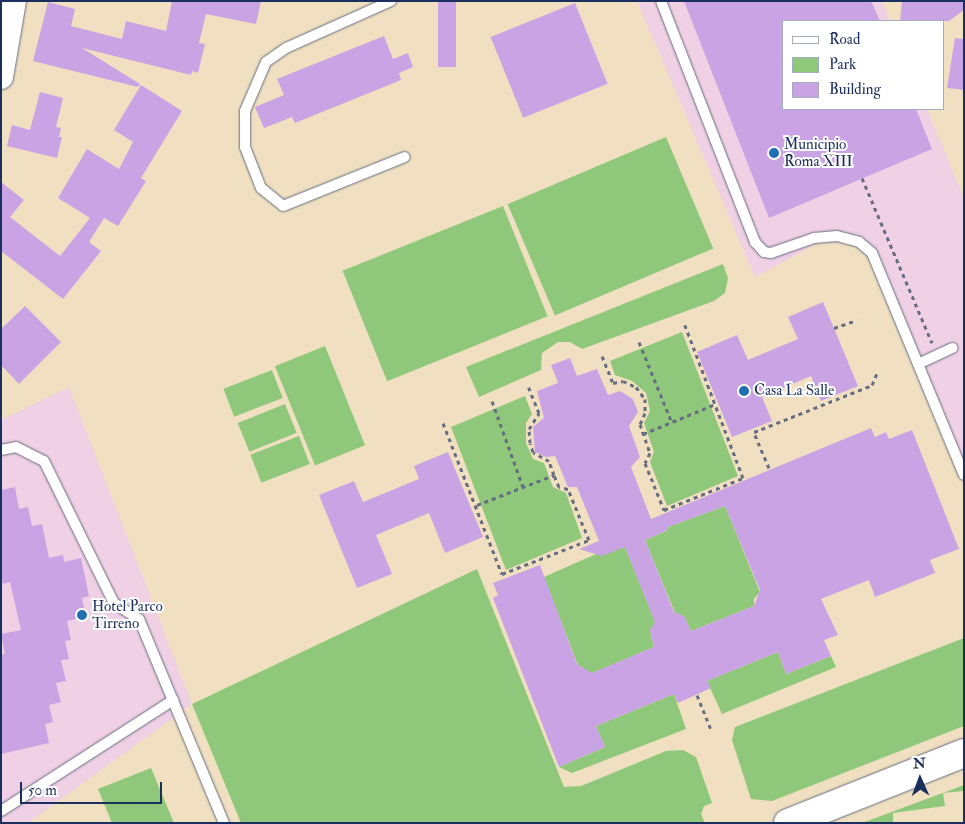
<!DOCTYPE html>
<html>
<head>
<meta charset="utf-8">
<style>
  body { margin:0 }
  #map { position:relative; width:965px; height:824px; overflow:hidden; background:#f0e0c1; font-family:"IM FELL Double Pica",serif }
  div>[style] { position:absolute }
  .built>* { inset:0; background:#f0d0e4 }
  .green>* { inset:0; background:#90c87b; transform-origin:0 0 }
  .building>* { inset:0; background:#caa3e4; transform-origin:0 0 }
  .path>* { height:3px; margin-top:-1.5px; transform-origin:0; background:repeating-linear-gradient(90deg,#666d81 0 4px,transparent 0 8px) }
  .roads { filter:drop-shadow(0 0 1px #666d81) drop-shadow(0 0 1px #666d81) }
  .service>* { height:10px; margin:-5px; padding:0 5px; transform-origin:5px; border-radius:5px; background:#fff }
  .tertiary>* { height:24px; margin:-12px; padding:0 12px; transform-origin:12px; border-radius:12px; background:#fff }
  .primary>* { height:28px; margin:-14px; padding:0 14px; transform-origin:14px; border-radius:14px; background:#fff }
  .dots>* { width:14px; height:14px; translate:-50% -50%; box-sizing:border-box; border:2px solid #fff; border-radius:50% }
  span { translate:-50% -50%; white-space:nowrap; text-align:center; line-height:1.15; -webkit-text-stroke:4px #fff; paint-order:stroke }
  .poi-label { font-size:15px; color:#1b2f5e }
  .left { translate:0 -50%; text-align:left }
  .frame { position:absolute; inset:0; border:2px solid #1b2f5e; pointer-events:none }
  .legend { position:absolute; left:782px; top:20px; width:162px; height:90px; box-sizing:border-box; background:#fff; border:1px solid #a4acbf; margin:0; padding:6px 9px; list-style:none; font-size:15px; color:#1b2f5e }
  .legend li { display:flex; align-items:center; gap:10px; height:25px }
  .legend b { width:25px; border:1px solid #a4acbf }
  .north { position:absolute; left:895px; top:754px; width:50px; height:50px; -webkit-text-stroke:4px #fff; paint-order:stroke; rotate:358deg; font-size:14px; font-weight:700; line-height:20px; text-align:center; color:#1b2f5e }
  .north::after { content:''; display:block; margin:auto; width:18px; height:22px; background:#1b2f5e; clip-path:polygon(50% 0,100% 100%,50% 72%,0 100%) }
  .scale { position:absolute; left:20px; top:782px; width:142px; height:22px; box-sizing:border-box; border:2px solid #1b2f5e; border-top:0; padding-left:6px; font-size:15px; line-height:18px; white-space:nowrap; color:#1b2f5e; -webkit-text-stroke:4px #fff; paint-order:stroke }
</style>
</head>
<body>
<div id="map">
  <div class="built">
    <div style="clip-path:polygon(637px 1px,882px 1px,890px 21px,784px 21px,784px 109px,927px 109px,964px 198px,964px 484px,873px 260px,851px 244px,820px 242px,755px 277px)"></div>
    <div style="clip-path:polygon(69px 387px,192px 704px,28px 823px,1px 823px,1px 420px)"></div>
  </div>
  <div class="green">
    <div style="left:666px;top:137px;width:121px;height:172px;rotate:67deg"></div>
    <div style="left:503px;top:206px;width:119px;height:173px;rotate:68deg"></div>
    <div style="clip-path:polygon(723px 264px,728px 278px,725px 293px,714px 301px,582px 349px,570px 342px,558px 342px,542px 353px,541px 370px,479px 397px,466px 367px)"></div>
    <div style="clip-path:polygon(682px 332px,738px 476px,667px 506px,650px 462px,654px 452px,644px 423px,650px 411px,646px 393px,632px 381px,615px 375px,610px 361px)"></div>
    <div style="left:325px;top:346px;width:107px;height:54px;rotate:68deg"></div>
    <div style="left:272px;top:370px;width:30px;height:52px;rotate:69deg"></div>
    <div style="clip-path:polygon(525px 396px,532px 414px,526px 423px,526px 443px,533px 459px,544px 463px,553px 487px,566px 493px,582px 538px,506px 570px,451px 427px)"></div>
    <div style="left:285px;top:404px;width:31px;height:51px;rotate:68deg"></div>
    <div style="left:299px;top:436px;width:30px;height:52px;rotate:69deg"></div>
    <div style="clip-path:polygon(725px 506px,760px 592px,754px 599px,754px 606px,691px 631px,684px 616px,675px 613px,645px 540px,666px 531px,668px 527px)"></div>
    <div style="clip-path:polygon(625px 547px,656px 624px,650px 630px,654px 647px,590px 674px,579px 668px,544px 577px,596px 554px)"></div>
    <div style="clip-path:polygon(477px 569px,564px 787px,581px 786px,666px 751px,683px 750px,696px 757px,712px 803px,704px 806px,701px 814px,705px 823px,241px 823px,192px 704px)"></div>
    <div style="clip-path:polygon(964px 638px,964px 726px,772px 801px,751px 799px,732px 740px,735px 727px)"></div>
    <div style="clip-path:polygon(778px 652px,786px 674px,831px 656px,836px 667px,722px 714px,707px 681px)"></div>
    <div style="clip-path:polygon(674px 694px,686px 729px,572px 773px,559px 767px,605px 747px,596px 726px)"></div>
    <div style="clip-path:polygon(151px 768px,174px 823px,112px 823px,98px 789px)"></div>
    <div style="clip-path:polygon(964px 785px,964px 791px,943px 793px,945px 806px,893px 813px,893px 823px,862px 823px)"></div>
  </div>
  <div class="building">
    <div style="clip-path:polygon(172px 1px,261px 1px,256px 24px,206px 14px,199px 43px,205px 44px,198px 73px,192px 71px,191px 75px,82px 48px,140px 84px,138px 87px,33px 61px,48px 2px,75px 9px,71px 26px,122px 39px,126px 21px,166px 31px)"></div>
    <div style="left:438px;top:1px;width:18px;height:66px"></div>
    <div style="clip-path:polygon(684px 1px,871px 1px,880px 21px,784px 21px,784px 109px,916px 109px,932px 149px,769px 218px)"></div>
    <div style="clip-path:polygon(902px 1px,964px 1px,964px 10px,949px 21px,900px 21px)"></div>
    <div style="left:575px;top:3px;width:87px;height:91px;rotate:68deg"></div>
    <div style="clip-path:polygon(384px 36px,393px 59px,408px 53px,413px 67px,399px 73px,401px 80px,295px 123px,292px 117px,264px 128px,255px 107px,284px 95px,277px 79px)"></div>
    <div style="clip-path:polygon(955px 38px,964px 39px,964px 90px,947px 88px)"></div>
    <div style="clip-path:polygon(141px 85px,182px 111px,141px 178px,146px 181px,118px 226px,104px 218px,89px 242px,101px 251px,63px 299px,1px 251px,1px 182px,24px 200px,10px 217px,60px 256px,90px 218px,58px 198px,87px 149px,119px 169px,133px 142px,114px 130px)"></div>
    <div style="clip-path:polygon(40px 92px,63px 98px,56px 127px,61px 128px,59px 137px,62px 137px,57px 158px,7px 146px,12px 125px,30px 130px)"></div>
    <div style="clip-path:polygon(823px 302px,858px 386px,821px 401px,811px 376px,762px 397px,772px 421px,732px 437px,697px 352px,737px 335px,748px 360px,798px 339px,788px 317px)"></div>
    <div style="clip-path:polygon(25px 306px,61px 342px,19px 384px,1px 365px,1px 329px)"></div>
    <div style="clip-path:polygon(evenodd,570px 358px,577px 376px,597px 369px,608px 395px,620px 391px,633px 399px,638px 412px,629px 426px,640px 457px,631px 467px,651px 519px,871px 428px,875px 437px,886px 432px,889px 439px,912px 430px,959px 549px,930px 560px,935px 573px,875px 597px,869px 580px,821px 599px,838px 635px,824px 640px,831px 656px,786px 674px,778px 652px,707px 681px,711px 688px,678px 703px,674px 694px,596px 726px,605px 747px,559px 767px,493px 598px,498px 595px,493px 583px,540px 565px,577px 664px,592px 673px,654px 647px,650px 630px,655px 622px,625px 547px,602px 556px,579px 549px,599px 541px,577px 487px,568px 487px,555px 456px,546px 457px,535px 452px,533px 427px,544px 418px,537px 391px,558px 383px,551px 365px,570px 358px,725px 506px,760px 590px,754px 606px,691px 631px,684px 616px,674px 612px,645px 540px,666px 531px,668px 527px,725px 506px)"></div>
    <div style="clip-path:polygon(448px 452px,483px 537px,445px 553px,429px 513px,376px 535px,392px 574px,357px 588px,319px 495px,354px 481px,363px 502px,419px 479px,414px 466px)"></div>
    <div style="clip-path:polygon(15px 487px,19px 509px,28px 507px,32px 526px,42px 524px,49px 558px,63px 555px,64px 562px,81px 558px,89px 596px,82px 598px,86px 617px,67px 621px,71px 640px,65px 641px,69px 659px,61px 660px,66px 681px,56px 683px,61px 702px,49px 705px,53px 722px,45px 724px,49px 743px,1px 754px,1px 655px,5px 654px,1px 634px,21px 630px,10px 582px,3px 584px,1px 574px,1px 490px)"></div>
  </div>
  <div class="path">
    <div style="left:862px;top:178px;width:179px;rotate:67deg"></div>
    <div style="left:834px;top:328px;width:24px;rotate:-19deg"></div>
    <div style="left:639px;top:342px;width:87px;rotate:67.8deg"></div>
    <div style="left:602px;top:356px;width:29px;rotate:68deg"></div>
    <div style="left:613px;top:383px;width:10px;rotate:-11deg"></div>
    <div style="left:623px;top:381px;width:14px;rotate:25deg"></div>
    <div style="left:636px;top:387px;width:15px;rotate:53deg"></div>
    <div style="left:645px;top:399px;width:14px;rotate:90deg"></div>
    <div style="left:645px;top:413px;width:12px;rotate:114deg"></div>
    <div style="left:640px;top:424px;width:31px;rotate:71deg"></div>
    <div style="left:650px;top:453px;width:11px;rotate:117deg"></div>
    <div style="left:645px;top:463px;width:51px;rotate:68deg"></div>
    <div style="left:664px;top:510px;width:85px;rotate:-22.1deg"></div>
    <div style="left:743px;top:478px;width:164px;rotate:-110.8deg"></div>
    <div style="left:492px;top:401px;width:91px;rotate:70.2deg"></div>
    <div style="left:443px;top:423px;width:162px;rotate:68.7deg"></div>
    <div style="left:502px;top:574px;width:93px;rotate:-21.3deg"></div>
    <div style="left:589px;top:540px;width:55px;rotate:-112.4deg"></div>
    <div style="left:568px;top:489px;width:9px;rotate:-167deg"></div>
    <div style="left:559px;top:487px;width:13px;rotate:-113deg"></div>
    <div style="left:643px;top:434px;width:78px;rotate:-22.6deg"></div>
    <div style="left:769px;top:468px;width:39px;rotate:-113deg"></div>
    <div style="left:754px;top:432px;width:127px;rotate:-21.7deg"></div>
    <div style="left:872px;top:385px;width:13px;rotate:-67deg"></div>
    <div style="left:477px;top:505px;width:83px;rotate:-21.3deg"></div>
    <div style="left:554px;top:475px;width:15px;rotate:-110deg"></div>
    <div style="left:549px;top:461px;width:18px;rotate:-151deg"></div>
    <div style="left:533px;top:452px;width:9px;rotate:-108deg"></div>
    <div style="left:530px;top:443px;width:14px;rotate:-94deg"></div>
    <div style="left:529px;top:429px;width:19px;rotate:-58deg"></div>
    <div style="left:539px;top:413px;width:29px;rotate:-112deg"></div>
    <div style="left:697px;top:695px;width:37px;rotate:68deg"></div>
  </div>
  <div class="roads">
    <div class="service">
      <div style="left:391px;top:1px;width:115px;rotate:155.9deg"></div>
      <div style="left:286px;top:48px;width:24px;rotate:145deg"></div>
      <div style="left:266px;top:62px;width:53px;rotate:113.2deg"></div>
      <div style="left:245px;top:111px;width:36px;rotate:90deg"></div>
      <div style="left:245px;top:147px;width:44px;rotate:68.7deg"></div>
      <div style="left:261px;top:188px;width:28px;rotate:39deg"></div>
      <div style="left:283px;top:206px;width:131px;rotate:-21.9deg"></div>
      <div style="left:661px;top:1px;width:259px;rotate:68.7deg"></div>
      <div style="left:755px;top:242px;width:13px;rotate:48deg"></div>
      <div style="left:764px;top:252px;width:7px;rotate:8deg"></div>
      <div style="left:771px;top:253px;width:46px;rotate:-19.2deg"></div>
      <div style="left:814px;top:238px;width:23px;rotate:-5deg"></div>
      <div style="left:837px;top:236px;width:23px;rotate:15deg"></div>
      <div style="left:859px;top:242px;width:17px;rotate:40deg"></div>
      <div style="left:872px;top:253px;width:240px;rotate:67.5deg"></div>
      <div style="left:918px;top:364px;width:38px;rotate:-25deg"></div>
      <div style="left:1px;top:450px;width:15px;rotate:-11deg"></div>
      <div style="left:16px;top:447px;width:31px;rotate:27deg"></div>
      <div style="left:44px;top:461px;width:158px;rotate:63.8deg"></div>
      <div style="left:114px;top:603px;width:30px;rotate:33deg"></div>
      <div style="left:139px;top:619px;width:221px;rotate:67.4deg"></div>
      <div style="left:1px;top:811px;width:205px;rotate:-32.8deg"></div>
    </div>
    <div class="tertiary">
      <div style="left:1px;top:77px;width:77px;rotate:-80.3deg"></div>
    </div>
    <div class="primary">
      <div style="left:788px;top:823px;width:189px;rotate:-21.7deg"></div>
    </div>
  </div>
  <div class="dots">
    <div style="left:774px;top:153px;background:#1f6fb2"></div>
    <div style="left:744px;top:391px;background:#1f6fb2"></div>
    <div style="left:82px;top:615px;background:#1f6fb2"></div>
  </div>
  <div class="poi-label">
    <span class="left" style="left:784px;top:153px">Municipio<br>Roma XIII</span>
    <span class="left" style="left:754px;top:391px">Casa La Salle</span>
    <span class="left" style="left:92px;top:615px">Hotel Parco<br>Tirreno</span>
  </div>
  <div class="frame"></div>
  <ul class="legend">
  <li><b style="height:6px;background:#fff"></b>Road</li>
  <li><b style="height:14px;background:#90c87b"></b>Park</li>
  <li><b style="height:14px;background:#caa3e4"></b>Building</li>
  </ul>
  <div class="north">N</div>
  <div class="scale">50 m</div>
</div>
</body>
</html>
